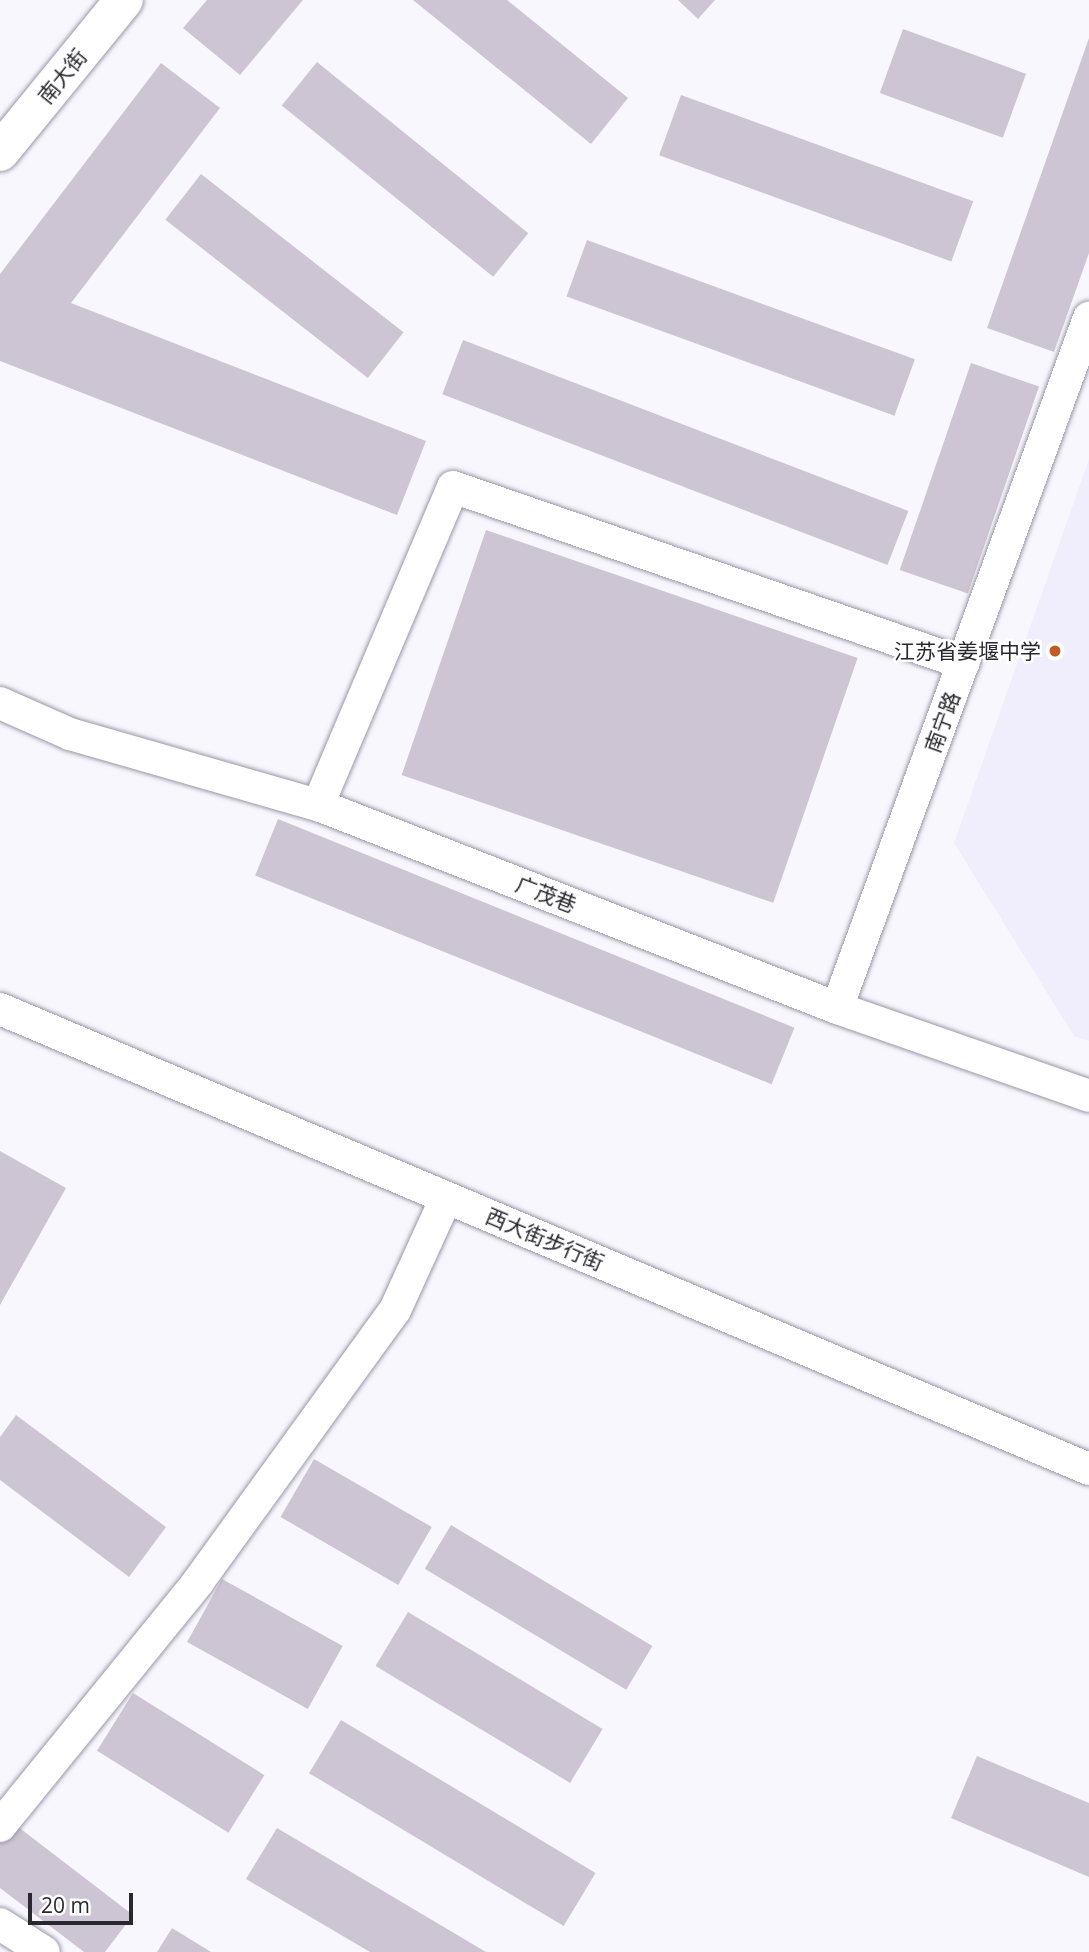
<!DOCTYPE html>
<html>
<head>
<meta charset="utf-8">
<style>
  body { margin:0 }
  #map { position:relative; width:1089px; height:1952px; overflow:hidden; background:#f8f7fe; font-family:"Open Sans","Noto Sans SC",sans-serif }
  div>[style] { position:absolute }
  .built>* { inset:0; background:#f0eefd }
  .building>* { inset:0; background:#cec5d4; transform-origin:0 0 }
  .roads { filter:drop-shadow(0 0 2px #9997a7) drop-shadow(0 0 2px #9997a7) }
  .street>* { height:32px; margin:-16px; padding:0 16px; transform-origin:16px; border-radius:16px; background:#fff }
  .secondary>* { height:38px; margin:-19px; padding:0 19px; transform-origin:19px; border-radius:19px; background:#fff }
  .dots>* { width:19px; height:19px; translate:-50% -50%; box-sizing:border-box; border:4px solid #fff; border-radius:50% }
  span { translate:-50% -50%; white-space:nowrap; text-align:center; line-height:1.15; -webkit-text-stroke:5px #fff; paint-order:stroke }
  .street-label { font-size:21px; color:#28282e }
  .poi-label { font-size:21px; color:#28282e }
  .right { translate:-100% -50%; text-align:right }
  .scale { position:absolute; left:28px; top:1893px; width:105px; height:32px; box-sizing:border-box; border:4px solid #28282e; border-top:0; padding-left:9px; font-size:21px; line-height:24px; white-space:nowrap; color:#28282e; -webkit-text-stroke:5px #fff; paint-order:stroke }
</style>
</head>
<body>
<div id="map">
  <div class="built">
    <div style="clip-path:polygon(1089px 459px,1089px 1041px,1074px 1036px,954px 843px)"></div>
  </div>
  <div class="building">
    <div style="clip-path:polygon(207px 0,303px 0,240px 75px,183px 28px)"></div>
    <div style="clip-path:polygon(413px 0,507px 0,628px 98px,591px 144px)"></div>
    <div style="clip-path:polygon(678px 0,715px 0,698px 19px)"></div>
    <div style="left:903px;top:29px;width:131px;height:68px;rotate:20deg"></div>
    <div style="clip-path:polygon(1089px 38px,1089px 253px,1054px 352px,987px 328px)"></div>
    <div style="left:317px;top:62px;width:272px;height:56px;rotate:39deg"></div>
    <div style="clip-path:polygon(161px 63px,220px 108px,71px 303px,426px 441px,397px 515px,0 361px,0 274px)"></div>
    <div style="left:681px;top:95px;width:311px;height:64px;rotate:20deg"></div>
    <div style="left:201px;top:174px;width:257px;height:58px;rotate:38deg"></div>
    <div style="left:587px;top:240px;width:349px;height:60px;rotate:20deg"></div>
    <div style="left:463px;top:340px;width:477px;height:58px;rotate:21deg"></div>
    <div style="left:971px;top:363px;width:72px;height:219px;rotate:19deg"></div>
    <div style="left:486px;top:530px;width:393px;height:259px;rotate:19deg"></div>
    <div style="left:278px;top:819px;width:557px;height:61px;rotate:22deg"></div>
    <div style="clip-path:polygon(0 1151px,66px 1188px,0 1305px)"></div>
    <div style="clip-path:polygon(16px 1415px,166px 1527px,129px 1577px,0 1480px,0 1437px)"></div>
    <div style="left:314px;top:1459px;width:136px;height:67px;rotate:30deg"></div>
    <div style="left:451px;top:1525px;width:235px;height:51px;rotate:31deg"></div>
    <div style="left:222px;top:1579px;width:138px;height:72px;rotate:29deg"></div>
    <div style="left:408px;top:1612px;width:227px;height:63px;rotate:31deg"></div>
    <div style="left:133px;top:1693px;width:155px;height:68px;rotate:32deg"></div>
    <div style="left:341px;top:1720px;width:297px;height:62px;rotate:31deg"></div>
    <div style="clip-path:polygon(977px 1756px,1089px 1803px,1089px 1877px,951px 1818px)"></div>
    <div style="clip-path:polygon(13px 1823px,133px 1915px,105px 1952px,84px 1952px,0 1888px,0 1839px)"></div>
    <div style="clip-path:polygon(277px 1828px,486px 1952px,370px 1952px,246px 1879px)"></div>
    <div style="clip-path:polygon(172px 1928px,211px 1952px,157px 1952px)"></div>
  </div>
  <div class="roads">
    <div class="street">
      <div style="left:0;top:703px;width:77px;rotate:23.9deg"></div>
      <div style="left:70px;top:734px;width:258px;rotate:16deg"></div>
      <div style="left:318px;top:805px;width:557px;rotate:21.36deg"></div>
      <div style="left:837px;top:1008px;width:267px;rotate:19.2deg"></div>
      <div style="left:318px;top:805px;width:345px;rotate:-67deg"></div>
      <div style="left:453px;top:487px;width:540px;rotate:19.04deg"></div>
      <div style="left:837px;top:1008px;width:735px;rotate:-69.94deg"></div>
      <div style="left:0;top:1009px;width:1182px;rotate:22.9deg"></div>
      <div style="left:0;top:1826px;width:314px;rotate:-50.9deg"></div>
      <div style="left:198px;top:1582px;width:336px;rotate:-54.1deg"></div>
      <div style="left:395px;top:1310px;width:123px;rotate:-65.5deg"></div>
      <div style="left:0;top:1924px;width:52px;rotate:32.5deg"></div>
    </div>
    <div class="secondary">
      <div style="left:0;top:152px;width:196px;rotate:-50.8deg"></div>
    </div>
  </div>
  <div class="dots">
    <div style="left:1055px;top:651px;background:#c05d24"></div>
  </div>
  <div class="street-label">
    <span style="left:62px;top:76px;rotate:-51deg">南大街</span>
    <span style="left:942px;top:722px;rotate:-70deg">南宁路</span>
    <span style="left:546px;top:894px;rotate:21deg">广茂巷</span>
    <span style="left:545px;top:1239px;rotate:23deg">西大街步行街</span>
  </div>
  <div class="poi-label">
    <span class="right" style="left:1041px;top:651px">江苏省姜堰中学</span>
  </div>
  <div class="scale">20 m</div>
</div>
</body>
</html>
